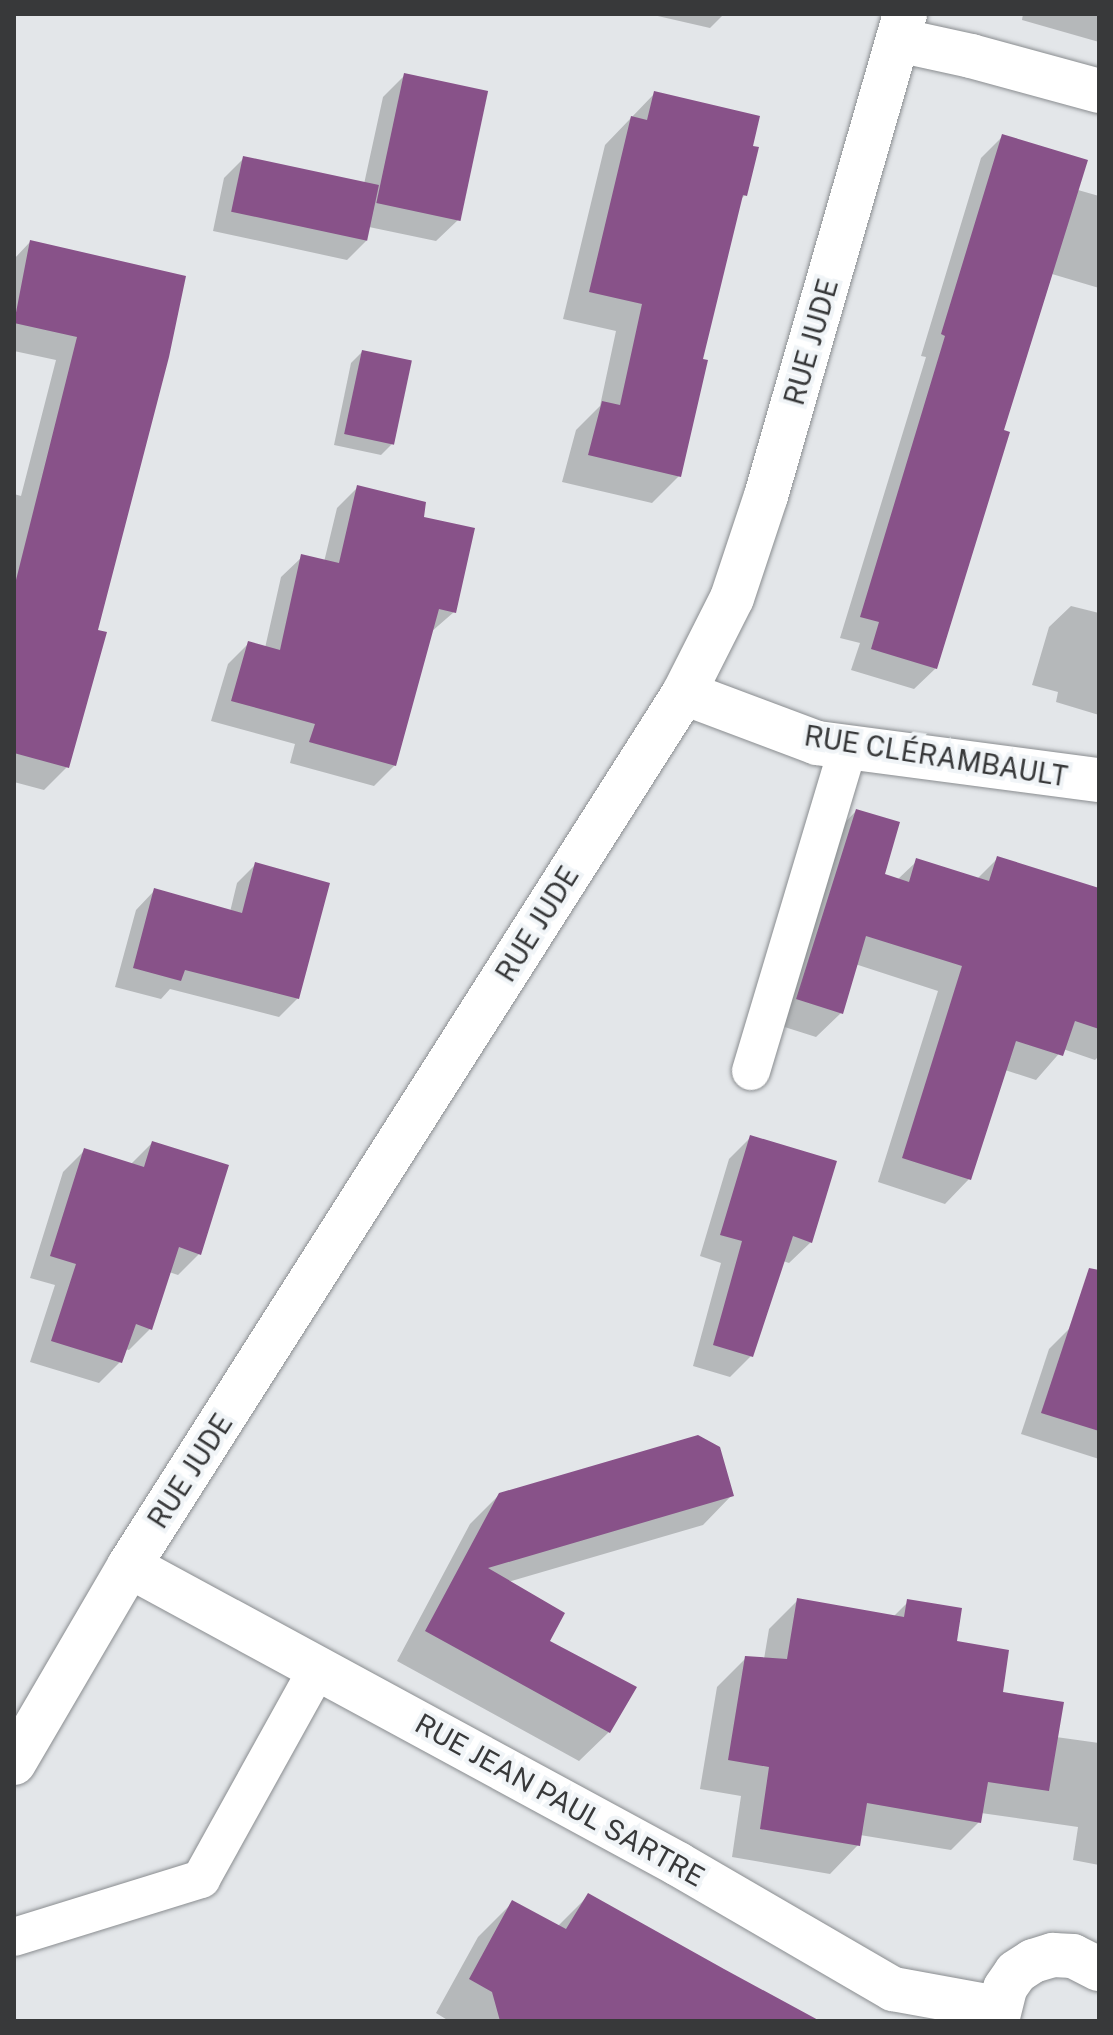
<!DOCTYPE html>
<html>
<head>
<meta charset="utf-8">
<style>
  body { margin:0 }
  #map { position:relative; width:1113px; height:2035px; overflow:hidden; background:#e3e6e9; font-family:"Public Sans",sans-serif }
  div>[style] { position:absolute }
  .shadow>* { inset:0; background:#0003 }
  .building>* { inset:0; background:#885289; transform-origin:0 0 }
  .roads { filter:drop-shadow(0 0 2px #8a8d90) drop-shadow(0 0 2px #8a8d90) }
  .lane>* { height:38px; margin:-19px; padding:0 19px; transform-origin:19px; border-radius:19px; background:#fff }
  .street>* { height:44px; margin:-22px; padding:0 22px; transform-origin:22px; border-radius:22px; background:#fff }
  span { translate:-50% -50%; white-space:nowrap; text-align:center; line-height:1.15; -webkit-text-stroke:8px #f0f4f7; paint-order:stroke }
  .street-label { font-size:28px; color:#38393a }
  .frame { position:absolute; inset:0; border:16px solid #38393a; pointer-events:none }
</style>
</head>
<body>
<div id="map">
  <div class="shadow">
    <div style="clip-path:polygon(649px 14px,724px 14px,710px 28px)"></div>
    <div style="clip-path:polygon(1023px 14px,1099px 14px,1099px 42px,1022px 20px)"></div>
    <div style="clip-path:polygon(405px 75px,458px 220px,436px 241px,369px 227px,366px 241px,347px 260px,213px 231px,224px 178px,243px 159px,364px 184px,383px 97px)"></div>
    <div style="clip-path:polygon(655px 93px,745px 195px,740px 200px,701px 361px,679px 476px,652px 503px,562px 482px,576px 430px,600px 406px,616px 331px,563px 319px,605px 145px)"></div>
    <div style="clip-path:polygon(1002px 137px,1078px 190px,1099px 196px,1099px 288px,1052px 274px,1002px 432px,936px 668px,914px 689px,851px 670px,860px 643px,840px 638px,926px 357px,921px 356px,981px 158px)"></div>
    <div style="clip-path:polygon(30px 242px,167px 357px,96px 631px,67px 767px,44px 790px,14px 782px,14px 494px,21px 496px,56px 360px,14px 351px,14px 259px)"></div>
    <div style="clip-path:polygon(362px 352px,392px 444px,381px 455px,334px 445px,351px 363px)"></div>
    <div style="clip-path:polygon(358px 487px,421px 518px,454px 612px,431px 632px,395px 765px,374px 786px,290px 763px,295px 744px,211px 721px,228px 664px,248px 644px,265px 648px,281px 577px,302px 557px,324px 562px,337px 508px)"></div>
    <div style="clip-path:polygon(1071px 606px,1099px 613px,1099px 715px,1056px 702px,1058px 692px,1032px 685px,1049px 627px)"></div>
    <div style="clip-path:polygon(856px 811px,882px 876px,897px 880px,917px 861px,977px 879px,998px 858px,1099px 889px,1099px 1056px,1095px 1060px,1063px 1049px,1036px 1080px,1005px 1070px,969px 1179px,945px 1204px,878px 1182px,938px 991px,855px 964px,841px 1013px,816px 1037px,772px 1023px,832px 836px)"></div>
    <div style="clip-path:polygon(256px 864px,298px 998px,279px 1017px,170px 989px,161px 999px,115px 987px,136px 910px,154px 891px,230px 912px,237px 883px)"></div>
    <div style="clip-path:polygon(751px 1137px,811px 1242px,789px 1263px,783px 1261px,751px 1356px,730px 1377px,693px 1366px,721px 1263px,700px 1256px,729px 1159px)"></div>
    <div style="clip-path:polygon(152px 1143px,199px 1254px,178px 1275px,169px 1272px,151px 1328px,129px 1350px,125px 1349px,120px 1362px,99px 1383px,30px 1362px,55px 1285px,30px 1278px,63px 1172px,85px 1150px,130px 1165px)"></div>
    <div style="clip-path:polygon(1071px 1327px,1099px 1336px,1099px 1459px,1021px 1434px,1049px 1349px)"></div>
    <div style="clip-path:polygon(500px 1494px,732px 1495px,703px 1525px,508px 1582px,609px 1732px,579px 1761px,397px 1661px,470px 1524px)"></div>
    <div style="clip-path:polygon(798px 1600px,893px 1617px,908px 1602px,955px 1643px,1000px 1693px,1056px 1737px,1099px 1743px,1099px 1865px,1073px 1860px,1078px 1827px,981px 1813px,979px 1822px,951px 1850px,860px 1835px,858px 1845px,830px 1874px,732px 1857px,741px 1796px,700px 1789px,717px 1687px,746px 1658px,764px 1659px,769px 1629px)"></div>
    <div style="clip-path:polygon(588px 1896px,816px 2021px,449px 2021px,436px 2013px,478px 1937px,512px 1903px,557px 1927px)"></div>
  </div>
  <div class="building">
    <div style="left:404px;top:73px;width:86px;height:133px;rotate:12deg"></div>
    <div style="clip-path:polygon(654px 91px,760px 116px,753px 146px,759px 147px,747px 196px,743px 195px,703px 359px,708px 360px,681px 477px,588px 455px,602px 401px,620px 405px,642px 304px,589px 292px,631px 116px,647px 120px)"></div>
    <div style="clip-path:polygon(1002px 134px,1088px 160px,1004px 430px,1010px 432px,937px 669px,871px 649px,879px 622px,860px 617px,945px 336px,941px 334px)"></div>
    <div style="left:243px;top:156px;width:139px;height:57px;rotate:12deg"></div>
    <div style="clip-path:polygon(30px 240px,186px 276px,169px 357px,98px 630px,107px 632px,69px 768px,14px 753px,14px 588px,77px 337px,14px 323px)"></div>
    <div style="left:362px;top:350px;width:51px;height:86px;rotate:12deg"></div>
    <div style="clip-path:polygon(357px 485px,426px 502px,424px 517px,475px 528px,456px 613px,439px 609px,396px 766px,309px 742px,315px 724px,231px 701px,248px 641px,280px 650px,301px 554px,339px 563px)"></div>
    <div style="clip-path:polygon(856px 809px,900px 822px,885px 874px,909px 882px,916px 858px,989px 881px,997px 856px,1099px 888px,1099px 1029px,1075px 1021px,1063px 1056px,1016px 1041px,971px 1180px,902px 1158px,962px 966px,866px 936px,843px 1014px,796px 999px)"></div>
    <div style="clip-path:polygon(255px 862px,330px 883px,299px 999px,185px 970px,181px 981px,133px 968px,154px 888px,242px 913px)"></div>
    <div style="clip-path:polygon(750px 1135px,837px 1161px,812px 1243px,793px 1236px,753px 1357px,713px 1345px,742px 1241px,720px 1235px)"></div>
    <div style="clip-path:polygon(152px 1141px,229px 1165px,201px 1255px,179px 1247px,152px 1330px,136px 1324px,122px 1363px,51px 1341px,76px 1264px,50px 1256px,84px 1148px,144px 1167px)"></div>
    <div style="clip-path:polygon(1089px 1268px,1099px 1270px,1099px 1431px,1041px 1413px)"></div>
    <div style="clip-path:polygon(698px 1435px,720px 1447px,734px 1496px,488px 1568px,565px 1613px,550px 1641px,637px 1687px,610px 1733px,425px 1631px,499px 1493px)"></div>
    <div style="clip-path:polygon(797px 1598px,904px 1617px,907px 1599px,962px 1608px,957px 1641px,1009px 1650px,1003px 1692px,1064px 1702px,1049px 1791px,988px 1782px,981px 1823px,867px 1803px,860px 1846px,760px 1829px,769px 1767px,728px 1760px,745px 1656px,787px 1659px)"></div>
    <div style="clip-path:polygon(588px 1893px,724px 1969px,820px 2021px,500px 2021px,492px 1992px,469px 1979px,512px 1900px,566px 1929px)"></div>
  </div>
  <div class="roads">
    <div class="lane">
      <div style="left:751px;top:1071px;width:337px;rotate:-73.3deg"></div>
      <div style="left:14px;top:1937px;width:196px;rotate:-17.2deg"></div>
      <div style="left:201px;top:1879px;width:241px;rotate:-61deg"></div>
    </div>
    <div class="street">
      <div style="left:898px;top:40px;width:75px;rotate:12.4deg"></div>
      <div style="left:971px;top:56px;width:133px;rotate:15.3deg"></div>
      <div style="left:684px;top:693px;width:142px;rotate:20.6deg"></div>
      <div style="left:817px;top:743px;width:284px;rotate:7.5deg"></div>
      <div style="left:129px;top:1566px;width:625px;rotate:28.49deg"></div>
      <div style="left:678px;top:1864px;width:249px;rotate:30.2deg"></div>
      <div style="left:893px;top:1989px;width:107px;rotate:10.3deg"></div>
      <div style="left:14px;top:1763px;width:228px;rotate:-59.7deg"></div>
      <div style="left:129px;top:1566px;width:1034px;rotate:-57.55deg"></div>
      <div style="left:684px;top:693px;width:106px;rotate:-63.2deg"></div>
      <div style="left:732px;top:598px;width:108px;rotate:-71.6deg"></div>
      <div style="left:766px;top:496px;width:502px;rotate:-73.91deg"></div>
      <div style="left:997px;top:2021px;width:34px;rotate:-76deg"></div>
      <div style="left:1005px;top:1988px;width:19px;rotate:-55deg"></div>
      <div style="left:1016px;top:1972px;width:20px;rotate:-33deg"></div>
      <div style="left:1033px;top:1961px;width:21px;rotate:-17deg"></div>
      <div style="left:1053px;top:1955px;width:20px;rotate:3deg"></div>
      <div style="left:1073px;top:1956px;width:29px;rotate:27deg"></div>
    </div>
  </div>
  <div class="street-label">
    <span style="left:811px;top:342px;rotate:-74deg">RUE JUDE</span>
    <span style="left:936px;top:756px;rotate:9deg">RUE CLÉRAMBAULT</span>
    <span style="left:537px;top:924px;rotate:-58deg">RUE JUDE</span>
    <span style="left:190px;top:1471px;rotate:-57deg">RUE JUDE</span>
    <span style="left:560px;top:1800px;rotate:29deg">RUE JEAN PAUL SARTRE</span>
  </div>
  <div class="frame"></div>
</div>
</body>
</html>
